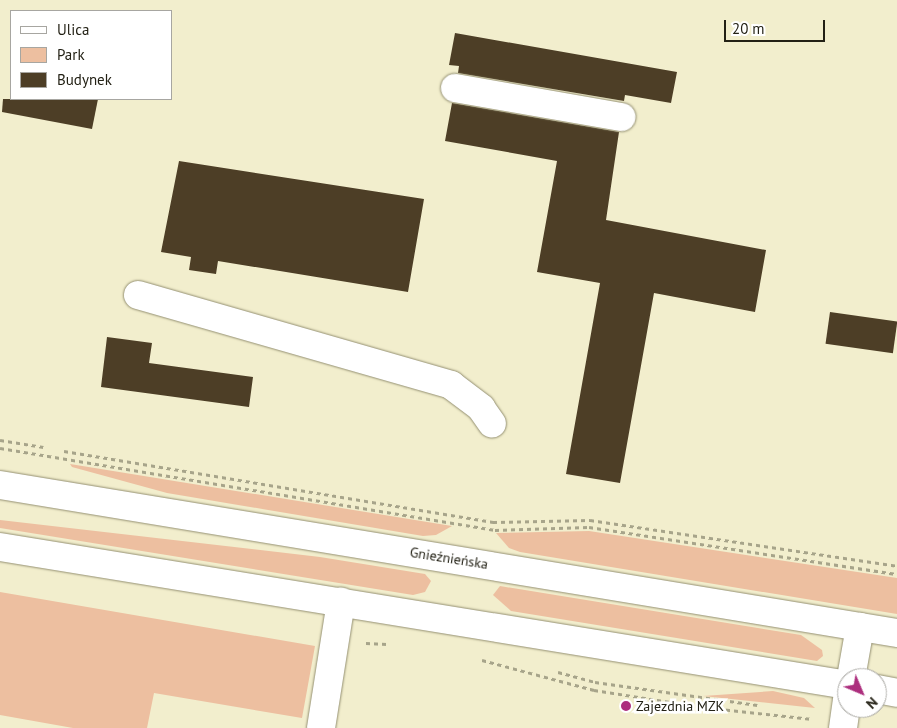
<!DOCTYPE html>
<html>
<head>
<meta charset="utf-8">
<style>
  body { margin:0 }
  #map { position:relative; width:897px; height:728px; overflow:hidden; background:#f2eecd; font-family:"PT Sans",sans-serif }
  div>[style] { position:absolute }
  .green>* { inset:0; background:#edbfa0 }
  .building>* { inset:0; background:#4d3e26; transform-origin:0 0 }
  .path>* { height:3px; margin-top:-1.5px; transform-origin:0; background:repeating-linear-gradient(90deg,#a7a48a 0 4px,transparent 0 8px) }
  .roads { filter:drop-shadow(0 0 1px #949072) drop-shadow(0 0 1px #949072) }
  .minor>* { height:28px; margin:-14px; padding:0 14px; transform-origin:14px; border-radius:14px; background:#fff }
  .dots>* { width:14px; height:14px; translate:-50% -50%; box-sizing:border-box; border:2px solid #fff; border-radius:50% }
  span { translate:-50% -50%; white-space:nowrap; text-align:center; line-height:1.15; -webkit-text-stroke:5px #fff; paint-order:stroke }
  .street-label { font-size:14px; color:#232115 }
  .poi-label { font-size:14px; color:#232115 }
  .left { translate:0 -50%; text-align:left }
  .legend { position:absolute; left:10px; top:10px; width:162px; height:90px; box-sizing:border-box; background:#fff; border:1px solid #a7a6a1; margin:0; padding:6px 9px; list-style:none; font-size:15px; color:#232115 }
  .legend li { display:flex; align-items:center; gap:10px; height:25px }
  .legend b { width:25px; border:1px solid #a7a6a1 }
  .north { position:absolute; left:837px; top:668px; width:50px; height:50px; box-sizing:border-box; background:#fff; border:1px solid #a7a6a1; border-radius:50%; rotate:135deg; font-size:14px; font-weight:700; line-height:20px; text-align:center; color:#232115 }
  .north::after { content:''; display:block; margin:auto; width:18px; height:22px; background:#ac2e7d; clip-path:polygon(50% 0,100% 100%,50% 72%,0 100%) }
  .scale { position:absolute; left:724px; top:20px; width:101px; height:22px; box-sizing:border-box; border:2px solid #232115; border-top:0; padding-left:6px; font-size:15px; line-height:18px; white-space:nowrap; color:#232115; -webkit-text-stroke:4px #fff; paint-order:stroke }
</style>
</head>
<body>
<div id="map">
  <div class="green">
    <div style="clip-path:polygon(70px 464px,452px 526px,436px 535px,423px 536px,167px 493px,72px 467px)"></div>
    <div style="clip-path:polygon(0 520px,320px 557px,425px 574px,431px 581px,425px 592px,413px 595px,0 528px)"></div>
    <div style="clip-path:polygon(589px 531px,897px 578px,897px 614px,520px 552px,509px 548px,496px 533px)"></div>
    <div style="clip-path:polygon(500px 586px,801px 635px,822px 650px,823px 656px,817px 661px,511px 611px,493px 595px)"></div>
    <div style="clip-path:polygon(0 592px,315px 646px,302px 718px,154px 693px,147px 728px,73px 728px,0 715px)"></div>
    <div style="clip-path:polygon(773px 691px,804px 698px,815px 708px,703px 696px)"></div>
  </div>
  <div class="building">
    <div style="clip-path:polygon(455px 33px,677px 72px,671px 103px,625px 95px,624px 101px,458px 73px,459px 66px,449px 65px)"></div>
    <div style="clip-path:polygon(3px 99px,98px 99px,92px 129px,2px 112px)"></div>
    <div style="clip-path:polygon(452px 103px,619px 132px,606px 220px,766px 250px,755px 312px,654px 293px,620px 483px,566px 474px,600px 283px,537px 272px,557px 161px,445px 141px)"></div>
    <div style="clip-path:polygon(179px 161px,424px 199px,408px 292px,218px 261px,216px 274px,189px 270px,191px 257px,161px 252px)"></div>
    <div style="left:830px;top:312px;width:68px;height:32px;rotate:8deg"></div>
    <div style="clip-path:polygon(107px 337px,152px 343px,149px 363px,253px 377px,249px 407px,101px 387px)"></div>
  </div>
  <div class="path">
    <div style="left:0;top:440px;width:44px;rotate:9.2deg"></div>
    <div style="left:0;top:448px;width:502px;rotate:9.41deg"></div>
    <div style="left:495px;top:530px;width:94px;rotate:-1.8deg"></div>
    <div style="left:589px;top:527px;width:312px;rotate:8.7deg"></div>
    <div style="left:64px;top:451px;width:435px;rotate:9.4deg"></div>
    <div style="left:493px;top:522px;width:97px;rotate:-1.2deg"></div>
    <div style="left:590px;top:520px;width:310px;rotate:8.5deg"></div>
    <div style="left:366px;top:643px;width:21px;rotate:3deg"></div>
    <div style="left:482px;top:660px;width:116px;rotate:15deg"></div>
    <div style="left:594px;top:690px;width:109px;rotate:8.9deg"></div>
    <div style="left:702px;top:707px;width:111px;rotate:6.2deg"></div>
    <div style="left:558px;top:672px;width:38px;rotate:15deg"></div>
    <div style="left:595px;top:682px;width:164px;rotate:8.1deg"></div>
  </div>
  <div class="roads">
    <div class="minor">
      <div style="left:455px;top:88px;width:169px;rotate:9.9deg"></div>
      <div style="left:138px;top:295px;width:326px;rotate:16deg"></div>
      <div style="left:451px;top:385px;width:38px;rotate:37deg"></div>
      <div style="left:481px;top:408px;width:19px;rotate:55deg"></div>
      <div style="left:0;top:485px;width:909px;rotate:9.37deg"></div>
      <div style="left:0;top:547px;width:858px;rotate:9.25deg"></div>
      <div style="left:851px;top:678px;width:52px;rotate:-80deg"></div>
      <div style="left:877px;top:689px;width:20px;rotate:11deg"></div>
      <div style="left:321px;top:728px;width:128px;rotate:-81deg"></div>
      <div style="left:843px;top:728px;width:30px;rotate:-82deg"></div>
    </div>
  </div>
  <div class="dots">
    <div style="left:626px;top:706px;background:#ac2e7d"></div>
  </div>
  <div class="street-label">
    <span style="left:449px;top:558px;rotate:9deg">Gnieźnieńska</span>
  </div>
  <div class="poi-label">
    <span class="left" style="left:636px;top:706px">Zajezdnia MZK</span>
  </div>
  <ul class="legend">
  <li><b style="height:6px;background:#fff"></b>Ulica</li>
  <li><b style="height:14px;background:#edbfa0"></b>Park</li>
  <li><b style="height:14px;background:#4d3e26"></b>Budynek</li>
  </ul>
  <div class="north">N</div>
  <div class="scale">20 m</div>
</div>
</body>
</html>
